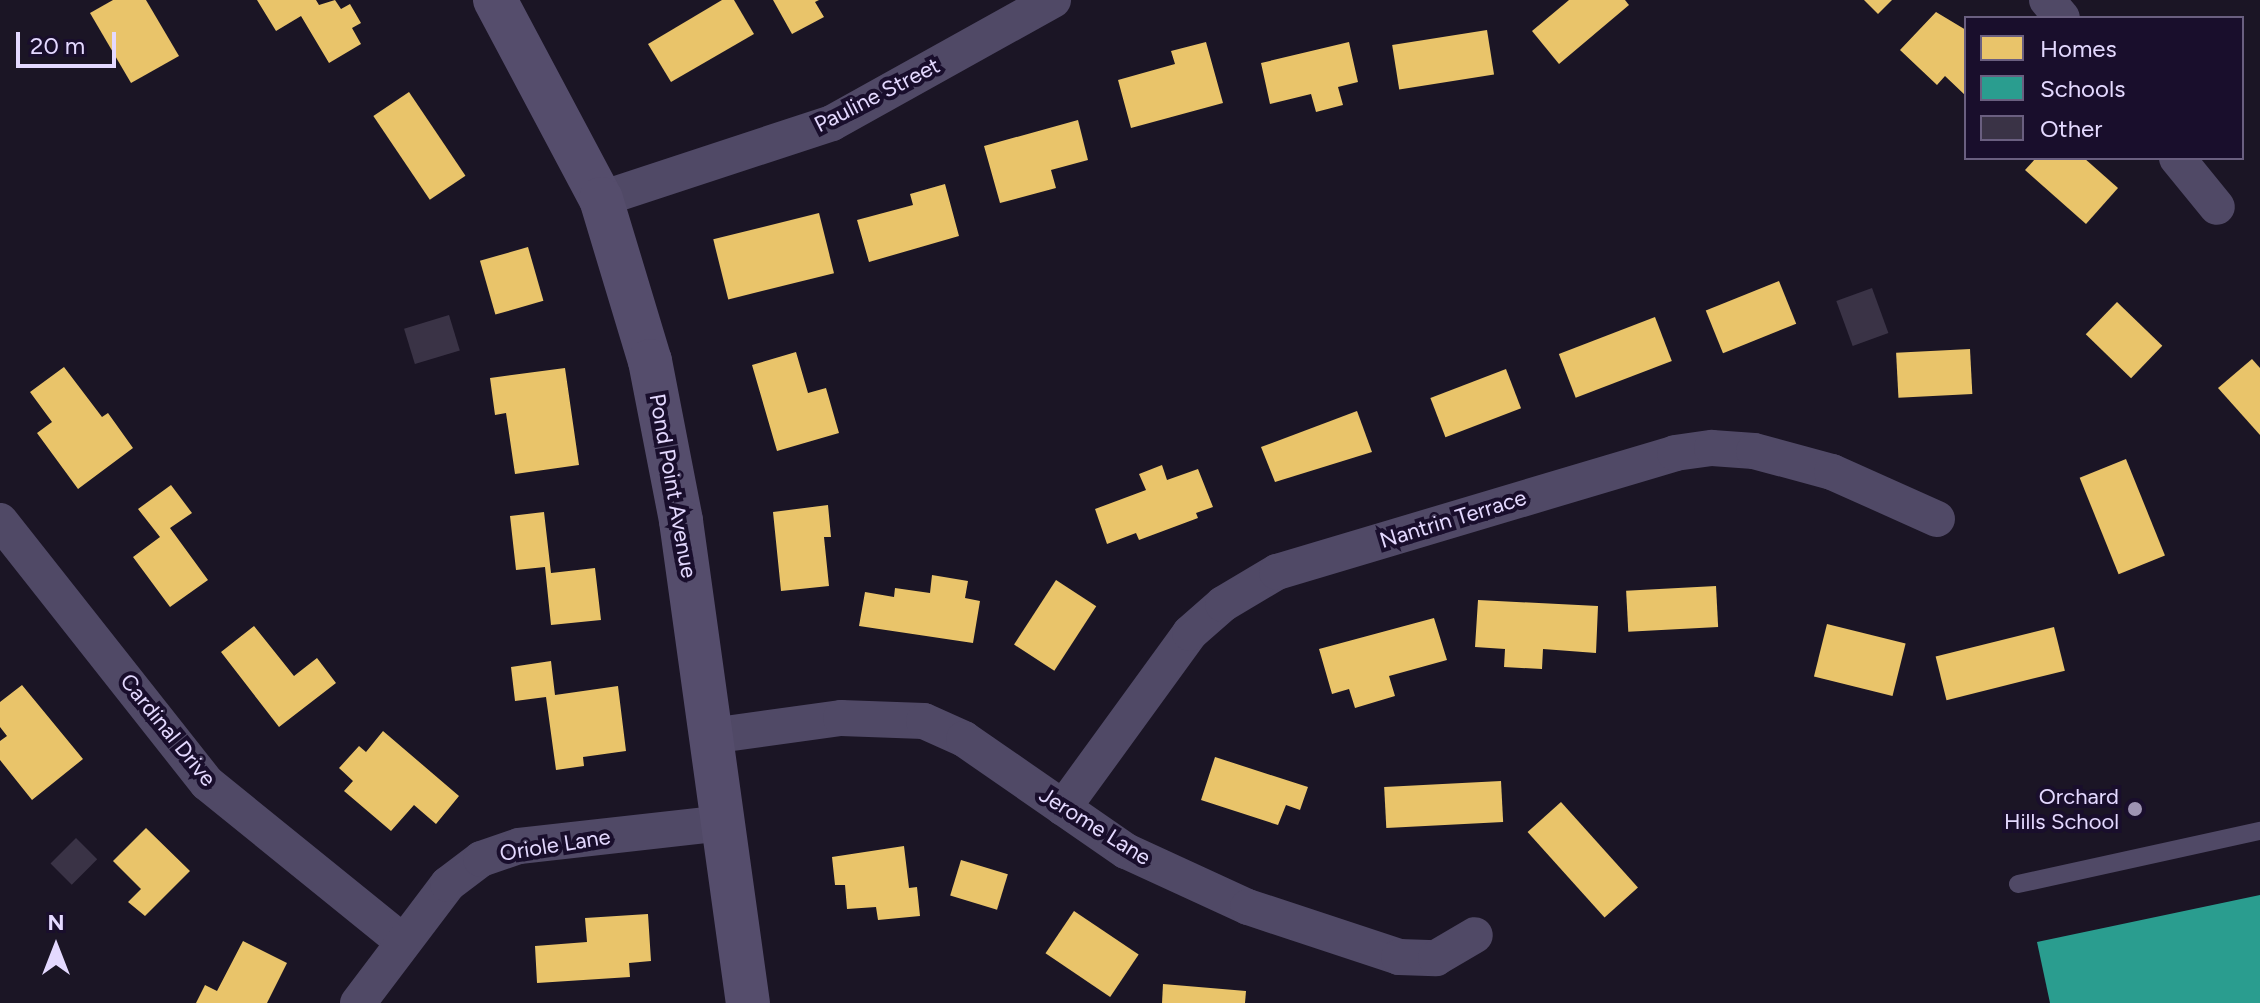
<!DOCTYPE html>
<html>
<head>
<meta charset="utf-8">
<style>
  body { margin:0 }
  #map { position:relative; width:2260px; height:1003px; overflow:hidden; background:#1b1525; font-family:Figtree,sans-serif }
  div>[style] { position:absolute }
  .homes>* { inset:0; background:#e9c46a; transform-origin:0 0 }
  .schools>* { inset:0; background:#2a9d8f }
  .building>* { inset:0; background:#3a3346; transform-origin:0 0 }
  .lane>* { height:18px; margin:-9px; padding:0 9px; transform-origin:9px; border-radius:9px; background:#504966 }
  .street>* { height:36px; margin:-18px; padding:0 18px; transform-origin:18px; border-radius:18px; background:#504966 }
  .secondary>* { height:44px; margin:-22px; padding:0 22px; transform-origin:22px; border-radius:22px; background:#554d6c }
  .dots>* { width:22px; height:22px; translate:-50% -50%; box-sizing:border-box; border:4px solid #190e2c; border-radius:50% }
  span { translate:-50% -50%; white-space:nowrap; text-align:center; line-height:1.15; -webkit-text-stroke:8px #190e2c; paint-order:stroke }
  .street-label { font-size:22px; color:#e4d9ff }
  .poi-label { font-size:22px; color:#e4d9ff }
  .right { translate:-100% -50%; text-align:right }
  .legend { position:absolute; left:1964px; top:16px; width:280px; height:144px; box-sizing:border-box; background:#190e2c; border:2px solid #6a5f80; margin:0; padding:10px 14px; list-style:none; font-size:24px; color:#e4d9ff }
  .legend li { display:flex; align-items:center; gap:16px; height:40px }
  .legend b { width:40px; border:2px solid #6a5f80 }
  .north { position:absolute; left:16px; top:907px; width:80px; height:80px; -webkit-text-stroke:6px #190e2c; paint-order:stroke; rotate:0deg; font-size:22px; font-weight:700; line-height:32px; text-align:center; color:#e4d9ff }
  .north::after { content:''; display:block; margin:auto; width:28px; height:36px; background:#e4d9ff; clip-path:polygon(50% 0,100% 100%,50% 72%,0 100%) }
  .scale { position:absolute; left:16px; top:32px; width:100px; height:36px; box-sizing:border-box; border:4px solid #e4d9ff; border-top:0; padding-left:10px; font-size:24px; line-height:28px; white-space:nowrap; color:#e4d9ff; -webkit-text-stroke:6px #190e2c; paint-order:stroke }
</style>
</head>
<body>
<div id="map">
  <div class="homes">
    <div style="clip-path:polygon(113px 0,146px 0,179px 56px,131px 83px,90px 13px)"></div>
    <div style="clip-path:polygon(257px 0,316px 0,319px 5px,335px 0,341px 9px,350px 4px,361px 23px,352px 28px,361px 44px,329px 63px,301px 16px,276px 31px)"></div>
    <div style="clip-path:polygon(722px 0,734px 0,754px 34px,671px 82px,648px 44px)"></div>
    <div style="clip-path:polygon(773px 0,819px 0,815px 2px,824px 17px,792px 34px)"></div>
    <div style="clip-path:polygon(1569px 0,1625px 0,1629px 5px,1559px 64px,1532px 31px)"></div>
    <div style="clip-path:polygon(1864px 0,1892px 0,1878px 14px)"></div>
    <div style="clip-path:polygon(1936px 12px,1966px 30px,1966px 96px,1945px 76px,1937px 85px,1900px 50px)"></div>
    <div style="left:1487px;top:30px;width:45px;height:96px;rotate:81deg"></div>
    <div style="clip-path:polygon(1206px 42px,1223px 103px,1131px 128px,1118px 80px,1175px 64px,1171px 51px)"></div>
    <div style="clip-path:polygon(1349px 42px,1358px 82px,1338px 87px,1343px 105px,1316px 112px,1311px 94px,1270px 104px,1261px 63px)"></div>
    <div style="left:409px;top:92px;width:101px;height:43px;rotate:56deg"></div>
    <div style="clip-path:polygon(1078px 120px,1088px 160px,1051px 170px,1056px 188px,1000px 203px,984px 146px)"></div>
    <div style="clip-path:polygon(2036px 158px,2084px 158px,2118px 188px,2086px 224px,2025px 170px)"></div>
    <div style="clip-path:polygon(945px 184px,959px 236px,869px 262px,857px 220px,913px 205px,910px 194px)"></div>
    <div style="left:819px;top:213px;width:62px;height:109px;rotate:76deg"></div>
    <div style="left:528px;top:247px;width:56px;height:50px;rotate:74deg"></div>
    <div style="left:1779px;top:281px;width:46px;height:79px;rotate:68deg"></div>
    <div style="left:2117px;top:302px;width:63px;height:45px;rotate:44deg"></div>
    <div style="left:1655px;top:317px;width:47px;height:103px;rotate:69deg"></div>
    <div style="left:1970px;top:349px;width:45px;height:74px;rotate:87deg"></div>
    <div style="clip-path:polygon(796px 352px,808px 393px,826px 388px,839px 433px,777px 451px,752px 365px)"></div>
    <div style="clip-path:polygon(2252px 359px,2260px 368px,2260px 435px,2218px 388px)"></div>
    <div style="clip-path:polygon(64px 367px,102px 417px,108px 413px,133px 448px,78px 489px,37px 433px,52px 422px,30px 392px)"></div>
    <div style="clip-path:polygon(565px 368px,579px 465px,515px 474px,506px 413px,495px 415px,490px 378px)"></div>
    <div style="left:1506px;top:369px;width:42px;height:81px;rotate:69deg"></div>
    <div style="clip-path:polygon(1357px 411px,1372px 452px,1275px 482px,1261px 447px)"></div>
    <div style="left:2126px;top:459px;width:104px;height:50px;rotate:68deg"></div>
    <div style="clip-path:polygon(1162px 465px,1167px 480px,1198px 469px,1213px 507px,1196px 513px,1198px 518px,1139px 540px,1136px 533px,1107px 544px,1095px 509px,1146px 490px,1139px 474px)"></div>
    <div style="clip-path:polygon(171px 485px,192px 513px,170px 528px,208px 580px,170px 607px,133px 557px,160px 537px,138px 509px)"></div>
    <div style="clip-path:polygon(828px 505px,831px 537px,824px 537px,829px 586px,781px 591px,773px 512px)"></div>
    <div style="clip-path:polygon(544px 512px,551px 573px,595px 568px,601px 620px,551px 625px,545px 567px,516px 570px,510px 516px)"></div>
    <div style="clip-path:polygon(932px 575px,968px 581px,965px 598px,980px 601px,973px 643px,859px 626px,865px 592px,894px 597px,895px 588px,930px 593px)"></div>
    <div style="left:1056px;top:580px;width:48px;height:77px;rotate:33deg"></div>
    <div style="left:1716px;top:586px;width:41px;height:90px;rotate:87deg"></div>
    <div style="clip-path:polygon(1478px 600px,1598px 606px,1596px 653px,1543px 649px,1542px 669px,1504px 667px,1505px 649px,1475px 647px)"></div>
    <div style="clip-path:polygon(1434px 618px,1447px 660px,1389px 676px,1395px 696px,1355px 708px,1349px 689px,1332px 694px,1319px 649px)"></div>
    <div style="left:1827px;top:624px;width:81px;height:54px;rotate:14deg"></div>
    <div style="clip-path:polygon(254px 626px,294px 676px,317px 658px,336px 683px,279px 727px,221px 652px)"></div>
    <div style="left:2054px;top:627px;width:45px;height:122px;rotate:76deg"></div>
    <div style="clip-path:polygon(551px 661px,555px 695px,618px 686px,626px 751px,583px 757px,584px 766px,556px 770px,546px 697px,515px 701px,511px 667px)"></div>
    <div style="clip-path:polygon(22px 685px,83px 759px,32px 800px,0 760px,0 741px,7px 736px,0 727px,0 702px)"></div>
    <div style="clip-path:polygon(383px 731px,459px 796px,436px 824px,414px 805px,391px 831px,344px 791px,353px 781px,339px 768px,359px 746px,366px 752px)"></div>
    <div style="clip-path:polygon(1215px 757px,1308px 787px,1300px 810px,1286px 805px,1278px 825px,1201px 800px)"></div>
    <div style="left:1501px;top:781px;width:41px;height:117px;rotate:87deg"></div>
    <div style="left:1561px;top:802px;width:115px;height:45px;rotate:48deg"></div>
    <div style="clip-path:polygon(146px 828px,190px 871px,145px 916px,128px 902px,141px 889px,113px 861px)"></div>
    <div style="clip-path:polygon(904px 846px,909px 888px,917px 887px,920px 916px,878px 920px,876px 907px,847px 909px,845px 885px,835px 885px,832px 857px)"></div>
    <div style="left:961px;top:860px;width:49px;height:37px;rotate:17deg"></div>
    <div style="left:1074px;top:911px;width:78px;height:51px;rotate:34deg"></div>
    <div style="clip-path:polygon(648px 914px,651px 961px,629px 963px,630px 977px,537px 983px,535px 946px,587px 942px,585px 918px)"></div>
    <div style="clip-path:polygon(243px 941px,287px 963px,267px 1003px,196px 1003px,205px 985px,217px 991px)"></div>
    <div style="clip-path:polygon(1163px 984px,1246px 991px,1245px 1003px,1162px 1003px)"></div>
  </div>
  <div class="schools">
    <div style="clip-path:polygon(2260px 895px,2260px 1003px,2050px 1003px,2037px 942px)"></div>
  </div>
  <div class="building">
    <div style="left:1872px;top:288px;width:48px;height:38px;rotate:70deg"></div>
    <div style="left:449px;top:315px;width:37px;height:47px;rotate:73deg"></div>
    <div style="left:76px;top:838px;width:30px;height:36px;rotate:45deg"></div>
  </div>
  <div class="lane">
    <div style="left:2018px;top:884px;width:248px;rotate:-12.4deg"></div>
  </div>
  <div class="street">
    <div style="left:2047px;top:0;width:23px;rotate:50deg"></div>
    <div style="left:2177px;top:158px;width:63px;rotate:50.8deg"></div>
    <div style="left:601px;top:199px;width:243px;rotate:-18.2deg"></div>
    <div style="left:832px;top:123px;width:253px;rotate:-29.1deg"></div>
    <div style="left:0;top:521px;width:334px;rotate:51.7deg"></div>
    <div style="left:207px;top:783px;width:251px;rotate:39deg"></div>
    <div style="left:711px;top:736px;width:131px;rotate:-7.9deg"></div>
    <div style="left:841px;top:718px;width:83px;rotate:2.1deg"></div>
    <div style="left:924px;top:721px;width:44px;rotate:24.2deg"></div>
    <div style="left:964px;top:739px;width:197px;rotate:34.7deg"></div>
    <div style="left:1126px;top:851px;width:134px;rotate:24.7deg"></div>
    <div style="left:1248px;top:907px;width:159px;rotate:18.3deg"></div>
    <div style="left:1399px;top:957px;width:37px;rotate:2deg"></div>
    <div style="left:1436px;top:958px;width:45px;rotate:-30.5deg"></div>
    <div style="left:1063px;top:808px;width:216px;rotate:-54deg"></div>
    <div style="left:1190px;top:633px;width:44px;rotate:-41.3deg"></div>
    <div style="left:1223px;top:604px;width:63px;rotate:-30.7deg"></div>
    <div style="left:1277px;top:572px;width:415px;rotate:-16.6deg"></div>
    <div style="left:1675px;top:453px;width:37px;rotate:-8deg"></div>
    <div style="left:1712px;top:448px;width:42px;rotate:4.1deg"></div>
    <div style="left:1754px;top:451px;width:81px;rotate:15.1deg"></div>
    <div style="left:1832px;top:472px;width:115px;rotate:24.1deg"></div>
    <div style="left:358px;top:1003px;width:149px;rotate:-52.9deg"></div>
    <div style="left:448px;top:884px;width:41px;rotate:-37.1deg"></div>
    <div style="left:481px;top:859px;width:40px;rotate:-18.9deg"></div>
    <div style="left:519px;top:846px;width:205px;rotate:-6.4deg"></div>
  </div>
  <div class="secondary">
    <div style="left:495px;top:0;width:225px;rotate:62deg"></div>
    <div style="left:601px;top:199px;width:169px;rotate:73.2deg"></div>
    <div style="left:650px;top:361px;width:163px;rotate:79deg"></div>
    <div style="left:681px;top:521px;width:487px;rotate:82.1deg"></div>
  </div>
  <div class="dots">
    <div style="left:2135px;top:809px;background:#9e94b3"></div>
  </div>
  <div class="street-label">
    <span style="left:877px;top:95px;rotate:-27deg">Pauline Street</span>
    <span style="left:673px;top:486px;rotate:80deg">Pond Point Avenue</span>
    <span style="left:1453px;top:519px;rotate:-17deg">Nantrin Terrace</span>
    <span style="left:168px;top:730px;rotate:51deg">Cardinal Drive</span>
    <span style="left:1095px;top:826px;rotate:32deg">Jerome Lane</span>
    <span style="left:555px;top:845px;rotate:-9deg">Oriole Lane</span>
  </div>
  <div class="poi-label">
    <span class="right" style="left:2119px;top:809px">Orchard<br>Hills School</span>
  </div>
  <ul class="legend">
  <li><b style="height:22px;background:#e9c46a"></b>Homes</li>
  <li><b style="height:22px;background:#2a9d8f"></b>Schools</li>
  <li><b style="height:22px;background:#3a3346"></b>Other</li>
  </ul>
  <div class="north">N</div>
  <div class="scale">20 m</div>
</div>
</body>
</html>
